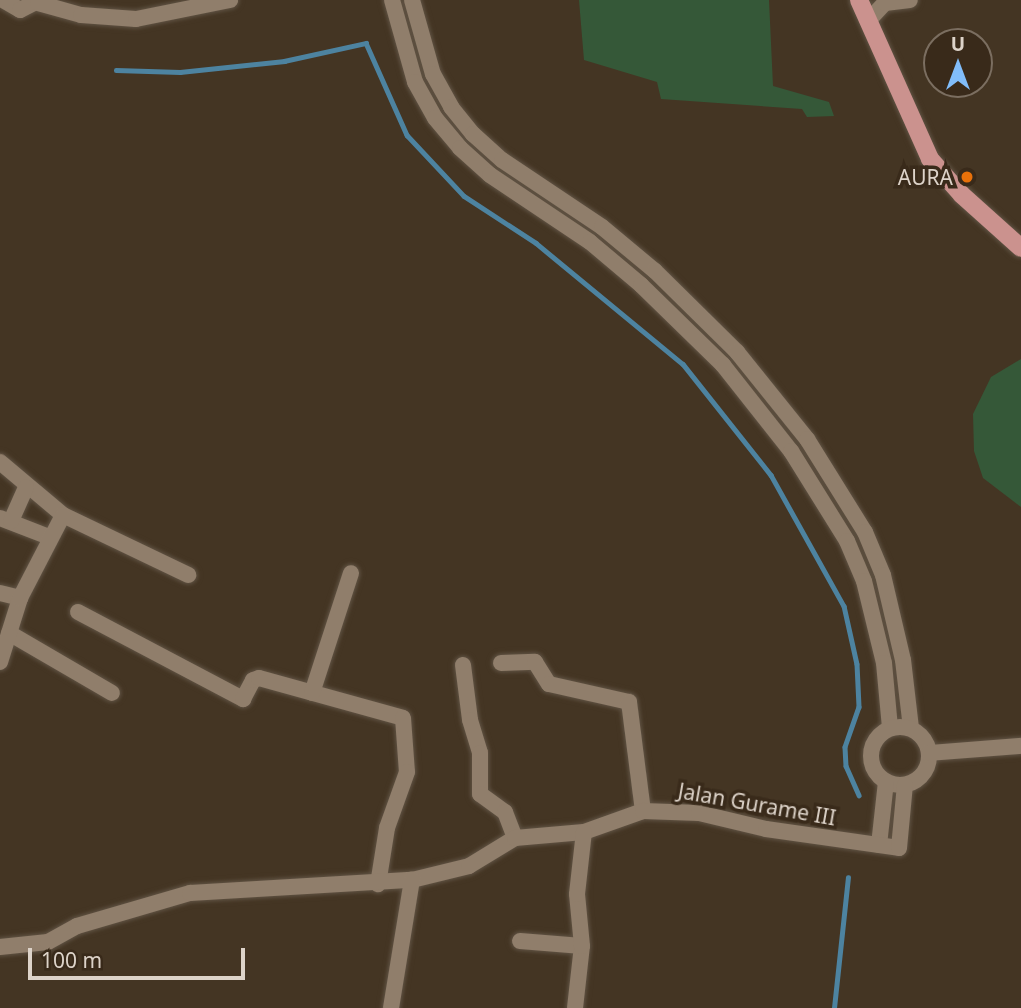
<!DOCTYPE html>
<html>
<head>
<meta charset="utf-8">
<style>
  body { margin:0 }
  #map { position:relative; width:1021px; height:1008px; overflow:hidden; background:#443523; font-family:"Noto Sans",sans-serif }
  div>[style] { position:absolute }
  .green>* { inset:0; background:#355838 }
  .stream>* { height:4.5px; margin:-2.25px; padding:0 2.25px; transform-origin:2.25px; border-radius:2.25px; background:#4d83a0 }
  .roads { filter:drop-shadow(0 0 2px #605344) drop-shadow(0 0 2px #605344) }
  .minor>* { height:16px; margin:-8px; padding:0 8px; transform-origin:8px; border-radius:8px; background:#907e6b }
  .minor>.ring { margin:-8px; padding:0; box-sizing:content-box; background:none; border:16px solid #907e6b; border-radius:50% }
  .major>* { height:18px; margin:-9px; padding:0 9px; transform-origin:9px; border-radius:9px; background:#cb928e }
  .dots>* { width:19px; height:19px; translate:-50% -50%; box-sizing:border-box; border:4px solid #392a1a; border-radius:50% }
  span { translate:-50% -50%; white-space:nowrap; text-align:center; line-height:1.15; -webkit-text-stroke:7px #392a1a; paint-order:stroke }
  .poi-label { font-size:21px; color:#ddd3c9 }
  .right { translate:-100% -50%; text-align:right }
  .street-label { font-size:21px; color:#ddd3c9 }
  .north { position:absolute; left:923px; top:28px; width:70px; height:70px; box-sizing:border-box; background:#392a1a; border:2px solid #7b6e60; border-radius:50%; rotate:0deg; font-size:19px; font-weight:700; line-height:28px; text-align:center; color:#ddd3c9 }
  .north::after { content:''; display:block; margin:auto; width:24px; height:32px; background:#81bdfa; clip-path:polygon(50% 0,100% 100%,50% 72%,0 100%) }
  .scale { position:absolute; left:28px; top:948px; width:217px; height:32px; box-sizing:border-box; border:4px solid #ddd3c9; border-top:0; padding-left:9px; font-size:21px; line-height:24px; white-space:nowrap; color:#ddd3c9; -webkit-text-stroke:5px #392a1a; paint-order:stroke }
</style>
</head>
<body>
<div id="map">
  <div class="green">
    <div style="clip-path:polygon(579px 0,769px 0,773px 86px,829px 102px,834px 116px,807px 117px,802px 109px,661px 99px,657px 82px,584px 60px)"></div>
    <div style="clip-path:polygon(1021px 359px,1021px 507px,983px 478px,974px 451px,973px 414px,991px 377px)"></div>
  </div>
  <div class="stream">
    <div style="left:116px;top:70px;width:64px;rotate:1.8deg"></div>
    <div style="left:180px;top:72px;width:105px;rotate:-6deg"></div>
    <div style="left:284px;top:61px;width:84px;rotate:-12.4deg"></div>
    <div style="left:366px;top:43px;width:101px;rotate:66deg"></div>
    <div style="left:407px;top:135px;width:83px;rotate:46.9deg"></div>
    <div style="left:464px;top:196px;width:86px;rotate:33.1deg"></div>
    <div style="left:536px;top:243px;width:190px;rotate:39.5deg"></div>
    <div style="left:683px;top:364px;width:142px;rotate:51.6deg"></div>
    <div style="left:771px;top:475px;width:150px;rotate:60.9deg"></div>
    <div style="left:844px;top:606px;width:59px;rotate:77.4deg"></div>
    <div style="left:857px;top:664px;width:43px;rotate:87.3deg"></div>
    <div style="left:859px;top:707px;width:42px;rotate:109.3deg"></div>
    <div style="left:845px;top:747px;width:19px;rotate:87deg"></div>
    <div style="left:846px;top:766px;width:32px;rotate:66deg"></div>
    <div style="left:834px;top:1008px;width:131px;rotate:-83.9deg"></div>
  </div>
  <div class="roads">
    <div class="minor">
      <div style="left:3px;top:0;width:20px;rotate:30deg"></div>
      <div style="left:20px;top:10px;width:22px;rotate:-27deg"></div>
      <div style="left:392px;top:0;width:85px;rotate:74.3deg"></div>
      <div style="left:415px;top:82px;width:41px;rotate:60.9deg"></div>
      <div style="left:435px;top:118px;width:39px;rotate:50deg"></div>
      <div style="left:460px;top:148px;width:40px;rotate:42deg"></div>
      <div style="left:490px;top:175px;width:120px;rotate:33.8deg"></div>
      <div style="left:590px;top:242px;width:67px;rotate:40.1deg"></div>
      <div style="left:641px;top:285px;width:115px;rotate:44.3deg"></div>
      <div style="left:723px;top:365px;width:110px;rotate:51.7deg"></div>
      <div style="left:791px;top:451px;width:106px;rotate:58.1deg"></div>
      <div style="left:847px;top:541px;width:43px;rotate:67deg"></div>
      <div style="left:864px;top:581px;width:84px;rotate:76.3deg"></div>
      <div style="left:884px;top:663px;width:65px;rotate:84.7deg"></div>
      <div style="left:412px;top:0;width:77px;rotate:74.2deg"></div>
      <div style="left:433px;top:74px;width:38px;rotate:61deg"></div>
      <div style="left:451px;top:107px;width:35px;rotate:51deg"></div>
      <div style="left:473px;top:134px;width:39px;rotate:42deg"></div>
      <div style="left:502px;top:160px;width:120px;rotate:33.8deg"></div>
      <div style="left:602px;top:227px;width:69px;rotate:39.7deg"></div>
      <div style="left:655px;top:271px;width:115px;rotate:44.6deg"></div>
      <div style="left:737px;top:352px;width:112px;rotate:51.2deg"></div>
      <div style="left:807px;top:439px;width:110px;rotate:58.1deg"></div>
      <div style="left:865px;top:532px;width:47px;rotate:67.3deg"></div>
      <div style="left:883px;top:575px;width:87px;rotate:76.8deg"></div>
      <div style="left:903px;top:660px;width:68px;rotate:83.3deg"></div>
      <div style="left:38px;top:3px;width:45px;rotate:15.6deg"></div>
      <div style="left:81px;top:15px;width:55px;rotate:4.2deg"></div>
      <div style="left:136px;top:19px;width:96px;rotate:-11.4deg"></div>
      <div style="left:868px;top:21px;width:25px;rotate:-47deg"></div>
      <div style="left:885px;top:3px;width:25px;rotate:-7deg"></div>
      <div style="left:0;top:462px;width:82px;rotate:40.1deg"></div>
      <div style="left:63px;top:515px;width:139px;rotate:25.6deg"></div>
      <div style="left:0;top:518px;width:53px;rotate:21.2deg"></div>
      <div style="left:11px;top:521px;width:37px;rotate:-66deg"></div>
      <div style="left:0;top:593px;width:21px;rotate:14deg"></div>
      <div style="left:78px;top:612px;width:187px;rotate:27.8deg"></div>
      <div style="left:243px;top:699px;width:21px;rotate:-62deg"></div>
      <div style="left:253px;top:680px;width:6px;rotate:-18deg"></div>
      <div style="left:259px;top:678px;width:149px;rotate:15.5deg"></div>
      <div style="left:403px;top:718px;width:54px;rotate:85.8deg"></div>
      <div style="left:407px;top:772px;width:59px;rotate:109.7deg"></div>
      <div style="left:387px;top:828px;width:57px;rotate:99.1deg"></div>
      <div style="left:9px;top:633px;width:119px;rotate:30.2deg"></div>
      <div style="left:0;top:662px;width:67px;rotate:-72.6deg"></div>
      <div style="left:20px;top:598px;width:93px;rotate:-62.6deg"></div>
      <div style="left:501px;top:663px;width:34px;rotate:-2deg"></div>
      <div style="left:535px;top:662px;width:26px;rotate:58deg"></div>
      <div style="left:549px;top:684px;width:82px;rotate:12.7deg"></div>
      <div style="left:629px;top:702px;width:110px;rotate:82.7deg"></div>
      <div style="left:463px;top:665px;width:55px;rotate:82.7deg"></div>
      <div style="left:470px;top:720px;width:34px;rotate:73deg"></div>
      <div style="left:480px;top:753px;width:41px;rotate:90deg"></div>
      <div style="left:480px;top:794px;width:31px;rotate:36deg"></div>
      <div style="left:505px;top:812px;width:28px;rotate:69deg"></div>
      <div style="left:312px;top:693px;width:126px;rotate:-72deg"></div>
      <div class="ring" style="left:871px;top:727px;width:42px;height:42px"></div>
      <div style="left:929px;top:753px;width:92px;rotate:-4.4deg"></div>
      <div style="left:879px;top:845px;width:63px;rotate:-83.7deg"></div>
      <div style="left:520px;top:941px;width:62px;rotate:4.6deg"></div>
      <div style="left:0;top:947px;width:48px;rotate:-5.9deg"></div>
      <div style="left:48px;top:942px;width:33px;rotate:-29deg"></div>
      <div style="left:77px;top:926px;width:118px;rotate:-16.3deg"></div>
      <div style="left:190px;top:893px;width:222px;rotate:-3.4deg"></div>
      <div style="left:412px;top:880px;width:59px;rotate:-13.8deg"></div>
      <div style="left:469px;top:866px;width:54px;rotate:-31.3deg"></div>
      <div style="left:515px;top:838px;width:69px;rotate:-5deg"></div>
      <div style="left:584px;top:832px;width:63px;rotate:-19.6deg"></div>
      <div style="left:643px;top:811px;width:56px;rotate:2deg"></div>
      <div style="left:699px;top:813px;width:69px;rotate:13.4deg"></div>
      <div style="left:766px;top:829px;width:134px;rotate:8.1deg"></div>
      <div style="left:899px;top:848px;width:63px;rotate:-84.6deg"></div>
      <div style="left:391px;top:1008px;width:130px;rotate:-80.7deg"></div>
      <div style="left:575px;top:1008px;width:62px;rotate:-83.6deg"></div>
      <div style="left:582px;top:946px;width:52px;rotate:-95.5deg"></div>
      <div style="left:577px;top:894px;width:62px;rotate:-83.6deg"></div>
    </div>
    <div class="major">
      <div style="left:859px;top:0;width:174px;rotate:65.9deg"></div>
      <div style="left:930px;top:159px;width:48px;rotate:48.4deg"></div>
      <div style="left:962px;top:195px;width:79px;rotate:41.9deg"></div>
    </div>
  </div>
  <div class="dots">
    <div style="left:967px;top:177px;background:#e8710a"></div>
  </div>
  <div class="poi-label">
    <span class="right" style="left:953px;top:177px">AURA</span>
  </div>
  <div class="street-label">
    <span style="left:757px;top:804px;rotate:10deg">Jalan Gurame III</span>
  </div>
  <div class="north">U</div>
  <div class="scale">100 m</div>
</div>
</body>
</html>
